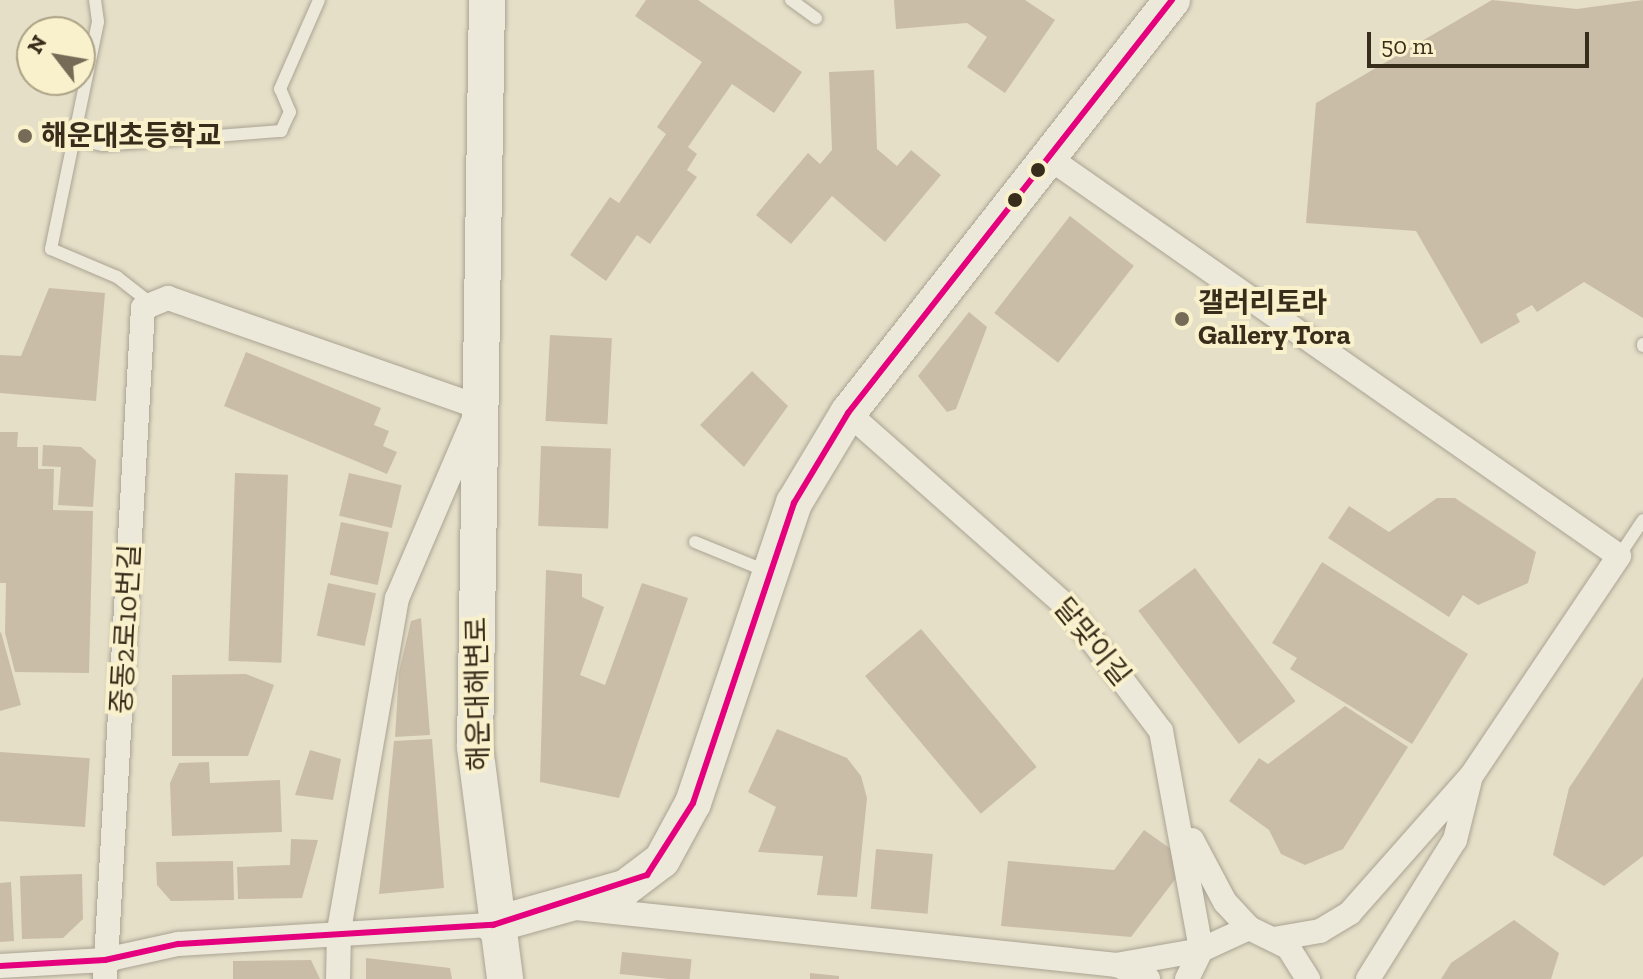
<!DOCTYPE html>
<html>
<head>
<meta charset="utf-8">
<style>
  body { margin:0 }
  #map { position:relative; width:1643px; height:979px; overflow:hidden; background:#e5dfc8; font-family:"Zilla Slab","Noto Sans KR",serif }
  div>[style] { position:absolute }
  .building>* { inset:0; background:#cabda8; transform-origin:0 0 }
  .roads { filter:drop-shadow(0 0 2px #aaa392) drop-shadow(0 0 2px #aaa392) }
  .lane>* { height:12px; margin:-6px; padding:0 6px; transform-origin:6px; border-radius:6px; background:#ece9db }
  .street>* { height:24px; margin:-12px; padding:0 12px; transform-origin:12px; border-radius:12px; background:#ece9db }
  .secondary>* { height:36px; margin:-18px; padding:0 18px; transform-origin:18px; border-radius:18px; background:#ece9db }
  .bus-1>* { height:6px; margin:-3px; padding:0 3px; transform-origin:3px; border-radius:3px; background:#e5007d }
  .dots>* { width:22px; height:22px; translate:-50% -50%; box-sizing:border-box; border:4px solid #f9f0cc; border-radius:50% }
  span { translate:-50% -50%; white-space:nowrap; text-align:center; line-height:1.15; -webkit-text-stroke:8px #f9f0cc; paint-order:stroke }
  .poi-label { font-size:28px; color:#382c1a; font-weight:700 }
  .left { translate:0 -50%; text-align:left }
  .street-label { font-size:28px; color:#382c1a }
  .north { position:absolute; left:16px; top:16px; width:80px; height:80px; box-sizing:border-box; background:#f9f0cc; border:2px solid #aca285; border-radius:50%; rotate:301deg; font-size:22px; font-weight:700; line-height:32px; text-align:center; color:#382c1a }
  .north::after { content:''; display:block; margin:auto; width:28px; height:36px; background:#756b57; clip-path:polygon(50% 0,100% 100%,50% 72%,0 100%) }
  .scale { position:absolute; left:1367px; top:32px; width:222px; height:36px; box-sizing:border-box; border:4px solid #382c1a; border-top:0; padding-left:10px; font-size:24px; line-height:28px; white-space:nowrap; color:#382c1a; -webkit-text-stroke:6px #f9f0cc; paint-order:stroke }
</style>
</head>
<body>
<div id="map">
  <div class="building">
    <div style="clip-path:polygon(646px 0,698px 0,802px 72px,774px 113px,732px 84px,688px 147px,697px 154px,687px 170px,697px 177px,650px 244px,637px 235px,606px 281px,570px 255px,610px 197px,619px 203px,666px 134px,657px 127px,702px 62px,635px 16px)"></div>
    <div style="clip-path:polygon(894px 0,1025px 0,1055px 20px,1005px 93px,967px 67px,987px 37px,967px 23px,896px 29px)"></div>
    <div style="clip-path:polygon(1492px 0,1577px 9px,1643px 0,1643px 318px,1584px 282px,1537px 312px,1532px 305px,1516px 314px,1520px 322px,1481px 344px,1416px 231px,1306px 223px,1316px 103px)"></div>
    <div style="clip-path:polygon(874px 70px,877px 149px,897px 166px,911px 150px,941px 175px,885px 242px,832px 196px,791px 244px,756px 215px,808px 153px,820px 164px,832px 150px,829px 72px)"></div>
    <div style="left:1070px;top:216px;width:81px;height:123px;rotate:38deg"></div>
    <div style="clip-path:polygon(49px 288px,105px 293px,96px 401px,0 393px,0 355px,21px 356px)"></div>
    <div style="clip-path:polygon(969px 312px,987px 327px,956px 409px,947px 412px,918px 376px)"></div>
    <div style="left:550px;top:335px;width:62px;height:86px;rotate:3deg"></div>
    <div style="clip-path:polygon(246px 352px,381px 408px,374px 425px,389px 431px,383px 446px,397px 452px,387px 474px,224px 406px)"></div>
    <div style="clip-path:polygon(752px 371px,788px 406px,744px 467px,700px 425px)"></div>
    <div style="clip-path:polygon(0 432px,18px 432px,17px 447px,38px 447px,38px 469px,54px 469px,53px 510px,93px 511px,89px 673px,15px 672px,5px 633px,6px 583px,0 583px)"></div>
    <div style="clip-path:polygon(43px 445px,81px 447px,96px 460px,93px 507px,58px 505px,61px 467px,42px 466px)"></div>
    <div style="left:541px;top:446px;width:70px;height:80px;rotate:2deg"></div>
    <div style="left:235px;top:473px;width:53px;height:188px;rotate:2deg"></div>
    <div style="left:349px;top:473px;width:54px;height:44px;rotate:13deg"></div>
    <div style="clip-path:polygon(1437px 498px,1455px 498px,1536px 552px,1528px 583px,1478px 605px,1463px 595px,1449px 617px,1328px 538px,1349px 506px,1389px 532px)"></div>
    <div style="left:341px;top:522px;width:49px;height:54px;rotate:12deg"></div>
    <div style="clip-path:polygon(1322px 562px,1468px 654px,1412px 744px,1290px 669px,1297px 658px,1272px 643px)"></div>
    <div style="left:1195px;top:568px;width:167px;height:71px;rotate:53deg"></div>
    <div style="clip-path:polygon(546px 570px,582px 574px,582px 597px,604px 607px,580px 675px,605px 685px,642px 583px,688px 598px,619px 798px,540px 782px)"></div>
    <div style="left:328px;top:583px;width:49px;height:54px;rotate:12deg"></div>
    <div style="clip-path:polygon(421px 618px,430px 735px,395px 737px,399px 672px,411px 621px)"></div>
    <div style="left:921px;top:629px;width:180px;height:73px;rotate:50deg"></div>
    <div style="clip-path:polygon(1px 632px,21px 705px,0 711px,0 633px)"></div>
    <div style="clip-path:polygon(246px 674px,274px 685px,248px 756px,172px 756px,172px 675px)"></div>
    <div style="clip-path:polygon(1643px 677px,1643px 856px,1604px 886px,1553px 855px,1569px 788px)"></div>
    <div style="clip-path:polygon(1345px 706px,1408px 747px,1343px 849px,1305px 865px,1281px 854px,1269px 830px,1229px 801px,1259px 758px,1268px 764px)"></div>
    <div style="clip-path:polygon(777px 729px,847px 758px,861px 776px,867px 798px,857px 897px,817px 895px,823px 856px,758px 852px,776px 807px,748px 792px)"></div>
    <div style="clip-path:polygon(432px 739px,444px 888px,379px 894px,394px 741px)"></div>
    <div style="clip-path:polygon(310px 750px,341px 759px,333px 800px,295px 795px)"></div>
    <div style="left:0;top:752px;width:90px;height:69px;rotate:4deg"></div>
    <div style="clip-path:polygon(209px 762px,210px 783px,280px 780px,282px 832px,172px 836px,170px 783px,179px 763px)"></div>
    <div style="clip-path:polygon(1144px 830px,1178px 854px,1180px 873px,1131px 937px,1001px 926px,1008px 861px,1114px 870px)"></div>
    <div style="clip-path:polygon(291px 839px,318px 840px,302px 898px,238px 899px,237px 867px,290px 865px)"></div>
    <div style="left:876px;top:849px;width:57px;height:60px;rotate:5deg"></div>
    <div style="clip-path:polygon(233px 861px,234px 900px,171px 901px,157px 885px,156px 862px)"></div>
    <div style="clip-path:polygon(82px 874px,83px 919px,63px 938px,22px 939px,20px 876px)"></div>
    <div style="clip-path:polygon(11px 882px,14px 941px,0 942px,0 883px)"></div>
    <div style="clip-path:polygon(1514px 920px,1559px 953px,1551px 979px,1441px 979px,1451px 963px)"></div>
    <div style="left:622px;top:952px;width:70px;height:22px;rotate:6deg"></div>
    <div style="clip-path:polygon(366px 958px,450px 968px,452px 979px,366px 979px)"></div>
    <div style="clip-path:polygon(311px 960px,320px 979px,233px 979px,233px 961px)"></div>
    <div style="clip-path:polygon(810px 973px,839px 976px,839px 979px,810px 979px)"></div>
  </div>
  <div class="roads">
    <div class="lane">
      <div style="left:95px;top:0;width:22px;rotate:82deg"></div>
      <div style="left:98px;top:22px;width:232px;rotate:101.7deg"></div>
      <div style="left:51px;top:249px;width:72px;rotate:23deg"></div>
      <div style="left:117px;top:277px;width:46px;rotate:37.9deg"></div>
      <div style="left:791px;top:0;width:31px;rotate:36deg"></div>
      <div style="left:72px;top:139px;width:31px;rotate:11deg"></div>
      <div style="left:102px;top:145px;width:180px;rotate:-4.5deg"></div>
      <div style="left:281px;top:131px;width:21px;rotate:-65deg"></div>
      <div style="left:290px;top:112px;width:25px;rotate:-113deg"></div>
      <div style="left:280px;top:89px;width:97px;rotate:-66.3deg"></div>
      <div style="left:1643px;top:344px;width:2px;rotate:90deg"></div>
      <div style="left:695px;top:542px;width:77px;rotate:22.2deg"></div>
      <div style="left:1619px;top:556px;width:43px;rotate:-56.3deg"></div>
    </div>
    <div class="street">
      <div style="left:1045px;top:155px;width:700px;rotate:34.94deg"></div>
      <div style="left:1619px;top:556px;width:265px;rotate:123.9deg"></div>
      <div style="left:1471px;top:776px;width:183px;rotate:131.5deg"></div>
      <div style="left:1350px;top:913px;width:35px;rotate:149deg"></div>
      <div style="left:1320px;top:931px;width:47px;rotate:170.1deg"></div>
      <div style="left:848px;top:413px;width:291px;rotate:41.5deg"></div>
      <div style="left:1066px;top:606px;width:157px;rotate:52.8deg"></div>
      <div style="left:1161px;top:731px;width:223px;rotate:79.6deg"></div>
      <div style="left:1201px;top:950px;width:85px;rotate:169.9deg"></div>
      <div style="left:1192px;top:840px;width:70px;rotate:62deg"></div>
      <div style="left:1225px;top:902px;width:35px;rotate:47deg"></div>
      <div style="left:576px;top:908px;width:544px;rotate:6.01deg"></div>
      <div style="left:1117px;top:965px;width:34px;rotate:24deg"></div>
      <div style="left:0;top:966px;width:105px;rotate:-3.3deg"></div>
      <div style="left:105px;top:960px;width:75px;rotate:-12.4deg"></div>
      <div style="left:178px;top:944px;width:316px;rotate:-3.5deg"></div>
      <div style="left:105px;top:979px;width:672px;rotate:-86.76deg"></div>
      <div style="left:143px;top:308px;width:27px;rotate:-22deg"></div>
      <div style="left:168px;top:298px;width:330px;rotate:19.3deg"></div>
      <div style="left:479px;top:407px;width:208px;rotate:113.2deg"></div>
      <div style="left:397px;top:598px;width:339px;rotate:99.9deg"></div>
      <div style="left:339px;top:932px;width:47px;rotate:91.2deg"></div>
      <div style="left:1187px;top:979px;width:32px;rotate:-64deg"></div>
      <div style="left:1201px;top:950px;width:53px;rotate:-24.6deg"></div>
      <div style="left:1249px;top:928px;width:43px;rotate:26deg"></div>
      <div style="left:1288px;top:947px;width:38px;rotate:58deg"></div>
      <div style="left:1368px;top:979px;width:164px;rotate:-58deg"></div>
      <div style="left:1455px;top:840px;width:62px;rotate:-76deg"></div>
    </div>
    <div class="secondary">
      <div style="left:487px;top:0;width:747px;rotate:90.92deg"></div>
      <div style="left:475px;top:747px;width:234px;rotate:82.6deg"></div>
      <div style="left:493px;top:925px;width:137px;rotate:-15.7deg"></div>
      <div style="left:625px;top:888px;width:46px;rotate:-37.1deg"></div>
      <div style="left:662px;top:860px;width:65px;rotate:-61.5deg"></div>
      <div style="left:693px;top:803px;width:317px;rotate:-71.4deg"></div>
      <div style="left:794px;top:503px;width:105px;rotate:-59deg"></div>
      <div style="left:848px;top:413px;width:525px;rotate:-51.89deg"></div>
    </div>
  </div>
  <div class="bus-1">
    <div style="left:0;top:966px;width:105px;rotate:-3.3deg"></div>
    <div style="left:105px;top:960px;width:75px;rotate:-12.4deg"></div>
    <div style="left:178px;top:944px;width:316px;rotate:-3.5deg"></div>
    <div style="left:493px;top:925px;width:162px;rotate:-18deg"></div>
    <div style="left:647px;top:875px;width:85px;rotate:-57.4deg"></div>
    <div style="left:693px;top:803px;width:317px;rotate:-71.4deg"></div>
    <div style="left:794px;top:503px;width:105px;rotate:-59deg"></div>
    <div style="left:848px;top:413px;width:525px;rotate:-51.89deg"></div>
  </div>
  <div class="dots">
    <div style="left:25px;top:136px;background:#756b57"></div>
    <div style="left:1038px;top:170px;background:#382c1a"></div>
    <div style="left:1015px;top:200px;background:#382c1a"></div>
    <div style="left:1182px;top:319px;background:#756b57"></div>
  </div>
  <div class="poi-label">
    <span class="left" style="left:41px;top:136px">해운대초등학교</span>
    <span class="left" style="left:1198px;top:319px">갤러리토라<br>Gallery Tora</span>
  </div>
  <div class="street-label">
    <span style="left:126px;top:629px;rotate:-87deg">중동2로10번길</span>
    <span style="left:1092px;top:642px;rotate:51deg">달맞이길</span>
    <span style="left:478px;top:694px;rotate:-91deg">해운대해변로</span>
  </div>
  <div class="north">N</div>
  <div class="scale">50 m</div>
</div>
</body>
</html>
